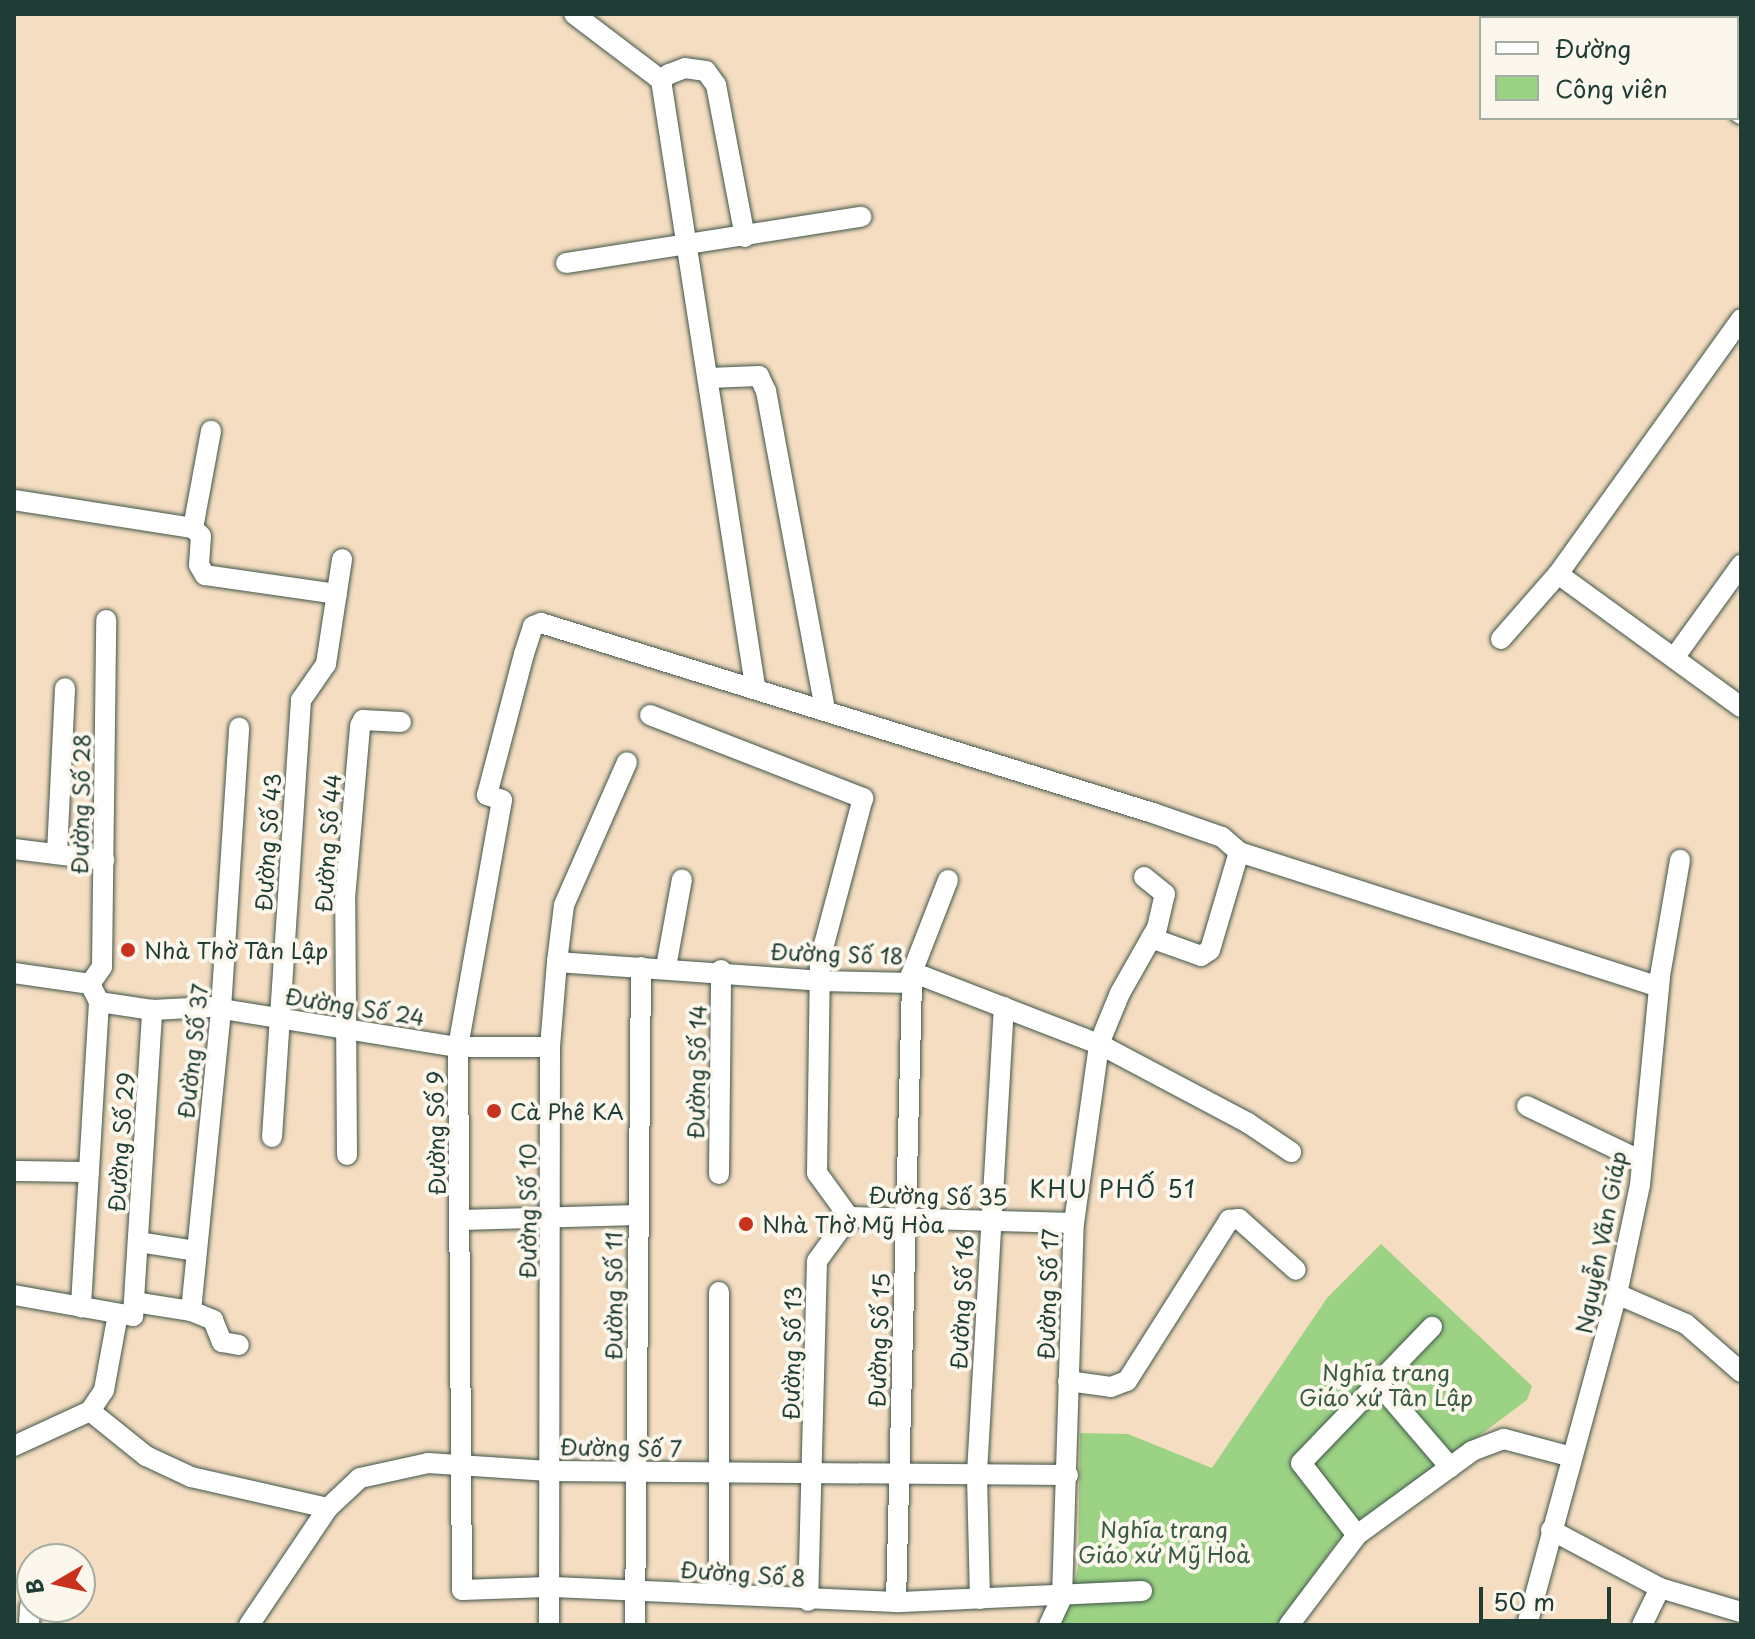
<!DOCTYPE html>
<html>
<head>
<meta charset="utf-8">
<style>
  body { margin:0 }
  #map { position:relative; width:1755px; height:1639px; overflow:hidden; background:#f5ddc1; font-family:"Playpen Sans",sans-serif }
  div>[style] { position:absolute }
  .green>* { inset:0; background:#9cd284 }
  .roads { filter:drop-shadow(0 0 2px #3f5549) drop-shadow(0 0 2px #3f5549) }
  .minor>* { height:20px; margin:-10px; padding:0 10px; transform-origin:10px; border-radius:10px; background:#fff }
  .dots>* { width:22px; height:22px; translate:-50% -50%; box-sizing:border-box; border:4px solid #fbf7ec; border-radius:50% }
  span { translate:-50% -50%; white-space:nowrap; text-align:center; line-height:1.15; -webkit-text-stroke:8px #fbf7ec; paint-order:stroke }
  .street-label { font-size:22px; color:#1f3d34 }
  .poi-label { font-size:22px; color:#1f3d34 }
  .left { translate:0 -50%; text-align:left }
  .park-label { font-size:22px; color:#385b44 }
  .neighbourhood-label { font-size:24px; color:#1f3d34; letter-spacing:2px }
  .frame { position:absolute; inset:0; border:16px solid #1f3d34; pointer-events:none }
  .legend { position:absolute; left:1479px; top:16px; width:260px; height:104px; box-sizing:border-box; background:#fbf7ec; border:2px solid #a3ada2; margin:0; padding:10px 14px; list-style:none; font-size:24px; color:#1f3d34 }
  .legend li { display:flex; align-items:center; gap:16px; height:40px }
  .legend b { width:40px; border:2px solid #a3ada2 }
  .north { position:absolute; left:16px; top:1543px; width:80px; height:80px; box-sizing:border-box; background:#fbf7ec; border:2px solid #a3ada2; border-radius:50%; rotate:261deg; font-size:22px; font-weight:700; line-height:32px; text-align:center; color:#1f3d34 }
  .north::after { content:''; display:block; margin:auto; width:28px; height:36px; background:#c8321e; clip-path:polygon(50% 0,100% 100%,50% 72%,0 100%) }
  .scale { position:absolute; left:1479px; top:1587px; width:132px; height:36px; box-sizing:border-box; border:4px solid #1f3d34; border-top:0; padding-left:10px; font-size:24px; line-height:28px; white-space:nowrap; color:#1f3d34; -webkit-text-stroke:6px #fbf7ec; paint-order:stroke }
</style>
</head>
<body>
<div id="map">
  <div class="green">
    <div style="clip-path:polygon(1381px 1244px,1532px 1386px,1527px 1400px,1339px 1540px,1277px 1625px,1061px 1625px,1078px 1569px,1080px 1433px,1128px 1434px,1212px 1468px,1327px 1298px)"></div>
  </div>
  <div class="roads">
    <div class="minor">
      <div style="left:574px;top:14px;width:109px;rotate:37.2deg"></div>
      <div style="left:1609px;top:14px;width:6px;rotate:39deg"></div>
      <div style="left:1737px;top:91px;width:7px;rotate:-56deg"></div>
      <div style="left:1737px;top:111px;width:5px;rotate:37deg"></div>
      <div style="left:745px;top:237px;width:155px;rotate:-100.8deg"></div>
      <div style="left:716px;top:85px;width:17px;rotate:-126deg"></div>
      <div style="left:706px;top:71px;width:21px;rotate:-172deg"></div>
      <div style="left:685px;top:68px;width:17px;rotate:159deg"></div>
      <div style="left:669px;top:74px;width:10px;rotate:143deg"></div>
      <div style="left:661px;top:80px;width:613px;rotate:81.18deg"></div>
      <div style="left:566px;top:263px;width:299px;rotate:-8.9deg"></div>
      <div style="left:708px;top:378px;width:51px;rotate:-2.2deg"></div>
      <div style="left:759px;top:376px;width:17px;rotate:65deg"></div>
      <div style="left:766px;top:391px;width:322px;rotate:79.5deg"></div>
      <div style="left:14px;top:500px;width:181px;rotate:8.9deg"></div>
      <div style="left:193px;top:528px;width:11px;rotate:45deg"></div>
      <div style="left:201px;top:536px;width:29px;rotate:94deg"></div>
      <div style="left:199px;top:565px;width:12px;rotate:59deg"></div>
      <div style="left:205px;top:575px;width:133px;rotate:8.2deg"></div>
      <div style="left:193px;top:528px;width:99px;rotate:-79.5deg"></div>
      <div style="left:1558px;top:574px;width:226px;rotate:36deg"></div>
      <div style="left:1501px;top:639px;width:86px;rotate:-48.8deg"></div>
      <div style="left:1558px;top:574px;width:314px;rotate:-54.3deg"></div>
      <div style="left:1674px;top:658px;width:115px;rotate:-54.2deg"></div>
      <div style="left:650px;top:715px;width:229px;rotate:21.3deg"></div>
      <div style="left:863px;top:798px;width:168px;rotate:104.9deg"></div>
      <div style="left:820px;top:960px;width:213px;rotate:90.8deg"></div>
      <div style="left:817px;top:1173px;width:54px;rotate:54deg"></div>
      <div style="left:849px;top:1217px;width:54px;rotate:126deg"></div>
      <div style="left:817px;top:1261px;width:340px;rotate:91.5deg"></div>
      <div style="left:14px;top:849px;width:91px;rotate:7deg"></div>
      <div style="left:57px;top:853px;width:165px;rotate:-87.2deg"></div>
      <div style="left:1151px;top:938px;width:53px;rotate:19.8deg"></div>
      <div style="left:1201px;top:956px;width:11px;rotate:-34deg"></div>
      <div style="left:1210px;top:950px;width:102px;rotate:-73.5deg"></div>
      <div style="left:1239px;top:852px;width:441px;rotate:17.8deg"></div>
      <div style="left:557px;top:962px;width:263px;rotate:4.1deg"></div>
      <div style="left:819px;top:981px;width:93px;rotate:1.2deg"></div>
      <div style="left:912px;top:983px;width:8px;rotate:-97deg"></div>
      <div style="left:911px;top:975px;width:14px;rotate:8deg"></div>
      <div style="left:925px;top:977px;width:186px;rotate:21.1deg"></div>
      <div style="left:1099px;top:1044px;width:169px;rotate:27.9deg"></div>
      <div style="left:1248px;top:1123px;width:52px;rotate:34deg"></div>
      <div style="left:666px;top:967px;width:89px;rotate:-79.7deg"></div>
      <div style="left:14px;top:973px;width:77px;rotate:8.2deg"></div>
      <div style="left:90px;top:984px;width:20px;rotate:63deg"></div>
      <div style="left:99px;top:1002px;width:306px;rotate:93.4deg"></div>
      <div style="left:911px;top:975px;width:102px;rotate:-68.7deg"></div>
      <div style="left:90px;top:984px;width:21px;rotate:-55deg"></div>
      <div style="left:102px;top:967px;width:347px;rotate:-89.3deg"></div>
      <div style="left:152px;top:1010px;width:58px;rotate:-3deg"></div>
      <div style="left:210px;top:1007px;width:251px;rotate:9.2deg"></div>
      <div style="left:458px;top:1047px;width:92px"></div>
      <div style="left:1527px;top:1106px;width:127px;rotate:25.6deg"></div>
      <div style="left:272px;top:1137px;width:438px;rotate:-86.2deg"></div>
      <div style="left:301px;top:700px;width:44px;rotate:-55.2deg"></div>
      <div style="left:326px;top:664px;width:106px;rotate:-81.3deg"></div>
      <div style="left:347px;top:1155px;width:256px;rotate:-90.4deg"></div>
      <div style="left:345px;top:899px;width:174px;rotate:-85deg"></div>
      <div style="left:360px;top:726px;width:7px;rotate:-63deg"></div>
      <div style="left:363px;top:720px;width:38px;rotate:3deg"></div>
      <div style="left:14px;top:1171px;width:75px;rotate:0.8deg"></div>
      <div style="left:719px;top:1174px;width:204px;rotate:-89.4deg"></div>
      <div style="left:849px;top:1217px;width:225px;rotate:1.5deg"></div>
      <div style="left:461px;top:1220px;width:177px;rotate:-1.6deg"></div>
      <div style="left:138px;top:1242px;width:59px;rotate:8.8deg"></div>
      <div style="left:719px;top:1292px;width:300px;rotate:90deg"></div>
      <div style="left:1617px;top:1294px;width:75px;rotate:23.5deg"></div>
      <div style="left:1686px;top:1324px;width:73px;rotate:41.1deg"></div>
      <div style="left:14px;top:1295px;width:121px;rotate:10deg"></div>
      <div style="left:133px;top:1316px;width:307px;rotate:-86.4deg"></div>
      <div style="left:152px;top:1010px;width:54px;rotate:-171.4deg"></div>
      <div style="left:134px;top:1302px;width:58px;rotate:9deg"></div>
      <div style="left:191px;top:1311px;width:303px;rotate:-84.3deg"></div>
      <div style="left:221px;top:1009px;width:282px;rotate:-86.3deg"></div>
      <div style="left:191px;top:1311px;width:24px;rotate:22deg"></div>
      <div style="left:213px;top:1320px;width:24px;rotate:68deg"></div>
      <div style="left:222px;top:1342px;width:17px;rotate:10deg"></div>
      <div style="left:1068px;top:1381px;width:43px;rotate:7.9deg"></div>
      <div style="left:1111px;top:1387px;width:17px;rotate:-21deg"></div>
      <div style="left:1127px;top:1381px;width:191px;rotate:-57.6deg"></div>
      <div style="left:1229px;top:1220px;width:10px;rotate:-6deg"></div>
      <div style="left:1239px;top:1219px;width:76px;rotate:41.8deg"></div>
      <div style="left:1378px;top:1383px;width:111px;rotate:49.4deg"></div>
      <div style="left:90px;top:1411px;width:72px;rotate:38.8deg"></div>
      <div style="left:146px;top:1456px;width:50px;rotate:25deg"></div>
      <div style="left:191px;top:1477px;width:140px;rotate:12.8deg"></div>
      <div style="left:14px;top:1446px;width:84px;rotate:-24.7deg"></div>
      <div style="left:90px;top:1411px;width:25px;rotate:-56deg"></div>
      <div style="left:104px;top:1390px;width:77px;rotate:-79.6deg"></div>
      <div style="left:1551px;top:1530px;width:123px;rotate:28deg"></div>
      <div style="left:1660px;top:1588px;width:41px;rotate:115.9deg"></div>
      <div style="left:1357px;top:1535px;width:91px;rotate:-127.9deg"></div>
      <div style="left:1301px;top:1463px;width:189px;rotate:-46.1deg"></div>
      <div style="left:1660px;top:1588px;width:84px;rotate:16.5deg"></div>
      <div style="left:1142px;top:1591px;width:246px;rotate:177.4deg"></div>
      <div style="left:896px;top:1602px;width:349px;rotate:-177.5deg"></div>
      <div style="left:547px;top:1587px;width:85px;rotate:178deg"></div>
      <div style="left:462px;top:1590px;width:543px;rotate:-90.42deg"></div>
      <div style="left:458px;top:1047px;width:251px;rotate:-79.9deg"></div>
      <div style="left:502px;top:800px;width:16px;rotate:-162deg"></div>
      <div style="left:487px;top:795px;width:146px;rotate:-75.3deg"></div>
      <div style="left:524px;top:654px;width:29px;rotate:-72deg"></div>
      <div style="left:533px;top:626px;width:9px;rotate:-21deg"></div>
      <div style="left:541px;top:623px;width:641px;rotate:17.25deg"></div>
      <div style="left:1153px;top:813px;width:73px;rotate:19.2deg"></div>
      <div style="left:1222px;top:837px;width:23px;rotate:41deg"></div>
      <div style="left:980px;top:1599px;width:126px;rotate:-91.4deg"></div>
      <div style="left:977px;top:1473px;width:467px;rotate:-86.7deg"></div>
      <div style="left:896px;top:1602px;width:619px;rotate:-88.52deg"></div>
      <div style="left:29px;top:1625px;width:18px;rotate:-87deg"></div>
      <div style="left:249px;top:1625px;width:141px;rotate:-56deg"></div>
      <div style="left:328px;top:1508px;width:44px;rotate:-43.2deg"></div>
      <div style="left:360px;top:1478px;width:70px;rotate:-12.4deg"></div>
      <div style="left:428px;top:1463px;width:121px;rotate:3.8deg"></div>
      <div style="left:549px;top:1471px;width:519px;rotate:0.44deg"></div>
      <div style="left:549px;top:1625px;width:578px;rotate:-89.9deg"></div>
      <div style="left:550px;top:1047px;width:85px;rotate:-85.3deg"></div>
      <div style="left:557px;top:962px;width:57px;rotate:-83deg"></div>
      <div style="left:564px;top:905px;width:156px;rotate:-66.2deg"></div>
      <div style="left:635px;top:1625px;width:658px;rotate:-89.48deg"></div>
      <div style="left:1049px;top:1625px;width:31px;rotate:-65deg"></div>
      <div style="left:1062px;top:1597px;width:374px;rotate:-88.2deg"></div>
      <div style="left:1074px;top:1223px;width:181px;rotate:-82deg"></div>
      <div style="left:1099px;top:1044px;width:55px;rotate:-67.6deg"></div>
      <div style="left:1120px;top:993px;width:75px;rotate:-60.4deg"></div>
      <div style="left:1157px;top:928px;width:35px;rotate:-77deg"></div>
      <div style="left:1165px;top:894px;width:27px;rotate:-141deg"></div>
      <div style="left:1289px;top:1625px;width:113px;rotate:-52.9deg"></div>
      <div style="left:1357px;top:1535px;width:142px;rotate:-36.1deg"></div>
      <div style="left:1472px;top:1451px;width:34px;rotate:-21deg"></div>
      <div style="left:1504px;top:1439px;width:70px;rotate:14.8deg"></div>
      <div style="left:1527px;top:1625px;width:343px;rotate:-74.8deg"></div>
      <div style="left:1617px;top:1294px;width:111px;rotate:-78.1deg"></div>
      <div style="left:1640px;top:1185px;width:210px;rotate:-84.5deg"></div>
      <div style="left:1660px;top:976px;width:118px;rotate:-80.2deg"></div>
    </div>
  </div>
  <div class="dots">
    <div style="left:128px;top:950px;background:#c8321e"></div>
    <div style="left:494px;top:1111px;background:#c8321e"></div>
    <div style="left:746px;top:1224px;background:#c8321e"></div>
  </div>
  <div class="street-label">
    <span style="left:80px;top:804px;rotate:-89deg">Đường Số 28</span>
    <span style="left:267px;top:842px;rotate:-86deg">Đường Số 43</span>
    <span style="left:327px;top:843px;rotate:-86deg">Đường Số 44</span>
    <span style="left:837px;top:953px;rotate:2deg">Đường Số 18</span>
    <span style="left:355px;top:1006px;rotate:9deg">Đường Số 24</span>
    <span style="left:192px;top:1051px;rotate:-84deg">Đường Số 37</span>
    <span style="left:696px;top:1072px;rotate:-89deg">Đường Số 14</span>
    <span style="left:435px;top:1133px;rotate:-91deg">Đường Số 9</span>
    <span style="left:120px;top:1142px;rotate:-86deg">Đường Số 29</span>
    <span style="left:938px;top:1195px;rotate:1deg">Đường Số 35</span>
    <span style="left:527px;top:1211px;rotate:-90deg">Đường Số 10</span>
    <span style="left:1600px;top:1242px;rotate:-79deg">Nguyễn Văn Giáp</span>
    <span style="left:1047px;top:1294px;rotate:-88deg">Đường Số 17</span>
    <span style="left:613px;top:1296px;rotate:-90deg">Đường Số 11</span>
    <span style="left:961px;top:1302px;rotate:-87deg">Đường Số 16</span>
    <span style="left:878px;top:1340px;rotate:-88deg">Đường Số 15</span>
    <span style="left:791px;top:1353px;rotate:-89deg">Đường Số 13</span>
    <span style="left:621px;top:1447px;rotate:1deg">Đường Số 7</span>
    <span style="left:743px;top:1573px;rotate:4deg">Đường Số 8</span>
  </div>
  <div class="poi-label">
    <span class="left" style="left:144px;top:950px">Nhà Thờ Tân Lập</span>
    <span class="left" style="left:510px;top:1111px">Cà Phê KA</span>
    <span class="left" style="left:762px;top:1224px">Nhà Thờ Mỹ Hòa</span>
  </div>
  <div class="park-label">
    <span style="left:1386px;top:1384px">Nghĩa trang<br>Giáo xứ Tân Lập</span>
    <span style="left:1164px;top:1541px">Nghĩa trang<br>Giáo xứ Mỹ Hoà</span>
  </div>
  <div class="neighbourhood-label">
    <span style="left:1113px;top:1189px">KHU PHỐ 51</span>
  </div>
  <div class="frame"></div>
  <ul class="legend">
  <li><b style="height:10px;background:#fff"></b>Đường</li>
  <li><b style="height:22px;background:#9cd284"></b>Công viên</li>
  </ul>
  <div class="north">B</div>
  <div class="scale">50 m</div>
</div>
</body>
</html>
